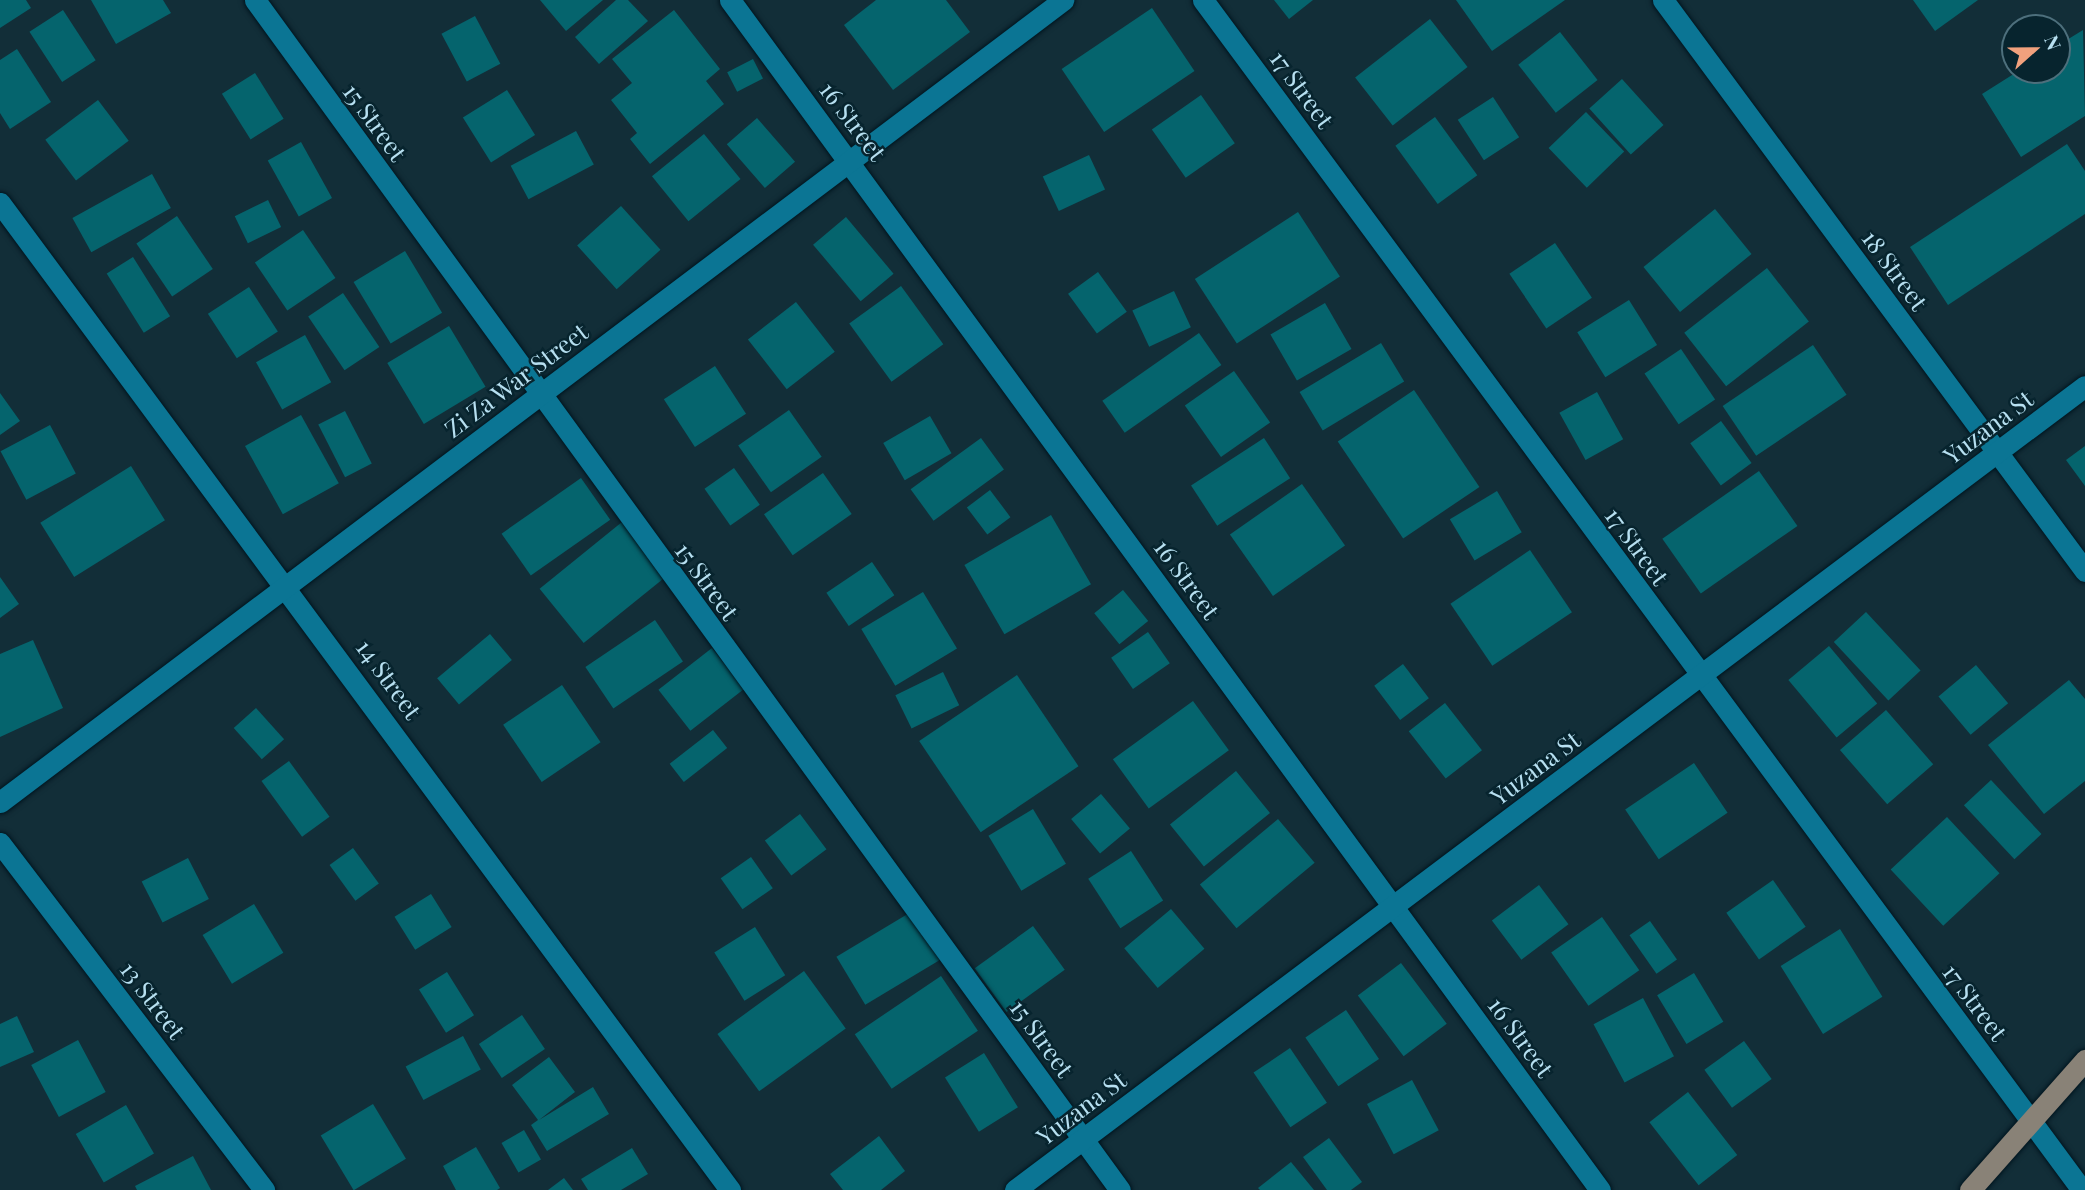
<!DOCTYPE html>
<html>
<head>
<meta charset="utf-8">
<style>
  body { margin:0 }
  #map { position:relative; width:2085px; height:1190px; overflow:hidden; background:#122e38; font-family:"Playfair Display",serif }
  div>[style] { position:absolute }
  .building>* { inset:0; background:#05646d; transform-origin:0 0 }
  .roads { filter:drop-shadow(0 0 2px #00151f) drop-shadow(0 0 2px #00151f) }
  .street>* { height:21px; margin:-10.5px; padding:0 10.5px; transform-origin:10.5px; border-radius:10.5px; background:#0b7594 }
  .primary>* { height:21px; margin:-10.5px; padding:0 10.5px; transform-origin:10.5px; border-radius:10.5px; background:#898277 }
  span { translate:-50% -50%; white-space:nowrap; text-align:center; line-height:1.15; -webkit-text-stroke:5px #07242e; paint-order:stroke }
  .street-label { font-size:24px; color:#b7e0f1 }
  .north { position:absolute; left:2001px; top:14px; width:70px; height:70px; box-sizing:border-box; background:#07242e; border:2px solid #4d6f7c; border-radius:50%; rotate:69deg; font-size:19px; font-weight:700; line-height:28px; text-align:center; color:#b7e0f1 }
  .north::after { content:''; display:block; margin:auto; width:24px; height:32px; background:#f1a17d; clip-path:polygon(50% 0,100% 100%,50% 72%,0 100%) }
</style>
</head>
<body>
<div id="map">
  <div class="building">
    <div style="clip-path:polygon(0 0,26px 0,31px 8px,0 28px)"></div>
    <div style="clip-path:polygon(91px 0,163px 0,171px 13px,116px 44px)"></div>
    <div style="clip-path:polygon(540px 0,603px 0,566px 31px)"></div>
    <div style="clip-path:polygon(616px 0,628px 0,648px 21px,599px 64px,575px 37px)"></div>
    <div style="clip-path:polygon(876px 0,946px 0,970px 32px,893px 90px,844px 25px)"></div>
    <div style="clip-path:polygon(1274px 0,1313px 0,1289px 19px)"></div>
    <div style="clip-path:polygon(1456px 0,1565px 0,1492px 51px)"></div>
    <div style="clip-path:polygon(1913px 0,1978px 0,1935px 31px)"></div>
    <div style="left:1152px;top:8px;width:76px;height:109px;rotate:56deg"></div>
    <div style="left:63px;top:10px;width:60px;height:40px;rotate:57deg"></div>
    <div style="clip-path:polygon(674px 10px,720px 69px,706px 81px,724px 104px,650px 164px,630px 139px,637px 133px,611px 100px,632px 83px,612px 59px)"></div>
    <div style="left:475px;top:16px;width:54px;height:38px;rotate:62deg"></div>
    <div style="left:1430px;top:19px;width:61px;height:95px;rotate:52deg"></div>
    <div style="clip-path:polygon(2083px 30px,2085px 116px,2021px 157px,1982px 94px,2020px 70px,2057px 70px,2057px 46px)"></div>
    <div style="left:1560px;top:32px;width:61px;height:53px;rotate:52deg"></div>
    <div style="clip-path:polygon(17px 49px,51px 102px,10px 129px,0 113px,0 60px)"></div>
    <div style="left:753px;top:59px;width:22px;height:29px;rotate:63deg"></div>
    <div style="left:255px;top:73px;width:54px;height:39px;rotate:58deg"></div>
    <div style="left:1622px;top:79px;width:62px;height:44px;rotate:48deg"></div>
    <div style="left:507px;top:90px;width:53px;height:52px;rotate:58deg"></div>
    <div style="left:1201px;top:95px;width:59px;height:60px;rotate:55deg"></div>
    <div style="left:1493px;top:97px;width:48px;height:42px;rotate:57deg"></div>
    <div style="left:98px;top:100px;width:51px;height:66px;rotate:53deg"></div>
    <div style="left:1586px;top:112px;width:55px;height:52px;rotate:46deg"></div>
    <div style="left:1435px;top:117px;width:72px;height:49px;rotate:54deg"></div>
    <div style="left:757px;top:118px;width:58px;height:40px;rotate:49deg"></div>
    <div style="left:576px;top:131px;width:38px;height:74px;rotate:62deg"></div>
    <div style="left:704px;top:134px;width:58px;height:67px;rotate:51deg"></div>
    <div style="left:301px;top:142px;width:64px;height:38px;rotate:61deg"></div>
    <div style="clip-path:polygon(2067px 144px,2085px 171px,2085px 214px,1948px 305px,1910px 247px)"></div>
    <div style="left:1089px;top:155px;width:38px;height:51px;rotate:65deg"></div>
    <div style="left:152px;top:174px;width:39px;height:91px;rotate:61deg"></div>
    <div style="left:268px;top:200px;width:30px;height:37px;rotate:64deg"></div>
    <div style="left:621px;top:206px;width:59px;height:59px;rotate:48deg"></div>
    <div style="left:1715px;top:209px;width:58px;height:92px;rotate:51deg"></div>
    <div style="left:1298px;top:212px;width:77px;height:123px;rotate:57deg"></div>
    <div style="left:177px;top:216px;width:64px;height:49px;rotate:56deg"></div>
    <div style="left:846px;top:217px;width:74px;height:43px;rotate:50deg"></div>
    <div style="left:303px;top:230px;width:58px;height:58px;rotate:56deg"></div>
    <div style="left:1555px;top:243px;width:66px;height:55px;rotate:56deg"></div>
    <div style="left:405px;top:251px;width:72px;height:60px;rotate:59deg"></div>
    <div style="left:133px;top:257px;width:70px;height:31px;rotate:58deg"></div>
    <div style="left:1767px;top:268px;width:68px;height:105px;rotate:52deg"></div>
    <div style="left:1098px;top:272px;width:49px;height:37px;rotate:54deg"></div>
    <div style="left:901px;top:286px;width:72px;height:64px;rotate:54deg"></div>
    <div style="left:249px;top:287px;width:53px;height:49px;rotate:57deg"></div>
    <div style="left:1174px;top:291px;width:40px;height:46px;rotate:65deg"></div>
    <div style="left:343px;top:293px;width:65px;height:42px;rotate:56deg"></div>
    <div style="left:1629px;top:300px;width:53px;height:61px;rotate:58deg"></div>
    <div style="left:796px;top:302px;width:63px;height:61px;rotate:52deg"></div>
    <div style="left:1325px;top:303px;width:53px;height:63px;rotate:60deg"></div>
    <div style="left:449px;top:326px;width:71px;height:72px;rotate:59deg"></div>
    <div style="left:1199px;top:333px;width:39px;height:118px;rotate:55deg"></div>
    <div style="left:305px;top:335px;width:54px;height:56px;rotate:61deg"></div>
    <div style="left:1381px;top:343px;width:45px;height:95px;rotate:59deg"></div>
    <div style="left:1813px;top:345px;width:60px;height:109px;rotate:56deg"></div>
    <div style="left:1681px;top:349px;width:61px;height:44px;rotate:56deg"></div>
    <div style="left:715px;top:366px;width:57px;height:61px;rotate:57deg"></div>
    <div style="left:1234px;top:371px;width:63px;height:60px;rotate:55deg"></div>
    <div style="left:1414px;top:390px;width:117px;height:92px;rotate:56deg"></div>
    <div style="left:1597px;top:392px;width:54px;height:43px;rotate:61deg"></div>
    <div style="clip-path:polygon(0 393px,20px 421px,0 435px)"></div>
    <div style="left:789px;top:410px;width:57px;height:62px;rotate:55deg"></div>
    <div style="left:345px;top:411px;width:59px;height:30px;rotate:63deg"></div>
    <div style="left:301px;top:415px;width:78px;height:64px;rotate:61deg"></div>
    <div style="left:930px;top:416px;width:43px;height:54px;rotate:60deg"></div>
    <div style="left:1721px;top:421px;width:52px;height:38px;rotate:54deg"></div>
    <div style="left:50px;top:425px;width:55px;height:56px;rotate:62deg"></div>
    <div style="left:981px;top:438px;width:39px;height:87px;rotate:54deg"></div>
    <div style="left:1264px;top:438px;width:48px;height:87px;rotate:57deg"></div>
    <div style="clip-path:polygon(2085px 446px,2085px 486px,2066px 460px)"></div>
    <div style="left:131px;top:466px;width:64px;height:107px;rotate:58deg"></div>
    <div style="left:734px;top:468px;width:45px;height:36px;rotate:55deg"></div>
    <div style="left:1759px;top:471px;width:67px;height:118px;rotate:55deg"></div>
    <div style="left:823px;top:473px;width:50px;height:72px;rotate:55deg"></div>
    <div style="left:581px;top:478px;width:51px;height:97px;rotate:55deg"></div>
    <div style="left:1302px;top:484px;width:75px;height:88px;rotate:55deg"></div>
    <div style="left:990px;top:490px;width:34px;height:29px;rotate:53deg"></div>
    <div style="left:1497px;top:491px;width:48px;height:55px;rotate:59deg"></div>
    <div style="left:1051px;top:515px;width:80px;height:100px;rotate:60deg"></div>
    <div style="left:622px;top:522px;width:70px;height:106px;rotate:51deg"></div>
    <div style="left:1530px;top:550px;width:75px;height:96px;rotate:56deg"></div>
    <div style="left:872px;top:562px;width:40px;height:55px;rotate:56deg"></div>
    <div style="clip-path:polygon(0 577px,19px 604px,0 618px)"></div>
    <div style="left:1123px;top:590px;width:40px;height:37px;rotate:51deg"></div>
    <div style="left:923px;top:592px;width:66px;height:72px;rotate:59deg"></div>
    <div style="left:1866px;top:612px;width:80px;height:44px;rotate:47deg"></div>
    <div style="left:655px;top:620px;width:50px;height:84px;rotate:56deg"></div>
    <div style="left:1148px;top:632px;width:38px;height:45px;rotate:55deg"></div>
    <div style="left:490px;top:634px;width:34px;height:69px;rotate:50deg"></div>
    <div style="clip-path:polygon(33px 640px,63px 708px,0 737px,0 654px)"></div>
    <div style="left:1829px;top:646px;width:75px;height:53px;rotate:50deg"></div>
    <div style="left:712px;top:648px;width:52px;height:68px;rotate:52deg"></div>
    <div style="left:1403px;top:664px;width:43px;height:36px;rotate:53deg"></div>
    <div style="left:1976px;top:665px;width:50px;height:49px;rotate:50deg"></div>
    <div style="left:943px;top:672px;width:37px;height:53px;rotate:64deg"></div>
    <div style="left:1017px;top:675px;width:110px;height:118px;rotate:56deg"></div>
    <div style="clip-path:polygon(2069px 680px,2085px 699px,2085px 781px,2044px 814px,1988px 745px)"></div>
    <div style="left:562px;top:685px;width:69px;height:71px;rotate:56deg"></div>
    <div style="left:1193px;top:701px;width:61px;height:99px;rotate:54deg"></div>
    <div style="left:1445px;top:703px;width:60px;height:46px;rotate:52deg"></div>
    <div style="left:256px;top:708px;width:42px;height:30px;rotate:48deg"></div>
    <div style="left:1886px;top:710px;width:72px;height:61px;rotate:49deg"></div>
    <div style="left:713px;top:730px;width:23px;height:55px;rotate:52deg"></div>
    <div style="left:289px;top:761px;width:69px;height:34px;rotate:54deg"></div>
    <div style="left:1694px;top:763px;width:60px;height:83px;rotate:56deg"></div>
    <div style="left:1236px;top:771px;width:54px;height:85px;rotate:51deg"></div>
    <div style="left:1991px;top:780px;width:74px;height:37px;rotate:47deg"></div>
    <div style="left:1101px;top:794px;width:45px;height:39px;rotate:50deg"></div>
    <div style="left:1033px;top:809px;width:64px;height:52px;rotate:59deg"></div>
    <div style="left:800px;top:814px;width:44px;height:44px;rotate:53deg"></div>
    <div style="left:1947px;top:817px;width:77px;height:77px;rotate:47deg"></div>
    <div style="left:1278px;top:819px;width:57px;height:102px;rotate:50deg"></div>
    <div style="left:353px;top:848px;width:44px;height:29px;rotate:54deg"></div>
    <div style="left:1131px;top:851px;width:59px;height:51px;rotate:57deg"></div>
    <div style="left:751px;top:857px;width:38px;height:37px;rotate:55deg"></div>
    <div style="left:188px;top:858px;width:46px;height:52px;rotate:63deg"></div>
    <div style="left:1773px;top:880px;width:57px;height:57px;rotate:55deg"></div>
    <div style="left:1539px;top:885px;width:49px;height:59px;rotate:53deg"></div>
    <div style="left:431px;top:894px;width:39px;height:43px;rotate:58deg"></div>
    <div style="left:254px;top:904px;width:57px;height:60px;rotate:59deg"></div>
    <div style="left:1171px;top:909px;width:52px;height:61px;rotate:50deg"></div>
    <div style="left:911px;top:912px;width:56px;height:87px;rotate:59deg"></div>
    <div style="left:1602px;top:917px;width:65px;height:62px;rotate:55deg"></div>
    <div style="left:1650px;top:921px;width:47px;height:25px;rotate:55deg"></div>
    <div style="left:1033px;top:926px;width:54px;height:72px;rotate:54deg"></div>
    <div style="left:755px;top:927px;width:57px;height:48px;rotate:58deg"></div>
    <div style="left:1840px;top:929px;width:80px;height:70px;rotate:58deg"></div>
    <div style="left:1401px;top:963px;width:76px;height:54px;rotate:53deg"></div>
    <div style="left:804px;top:971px;width:71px;height:107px;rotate:54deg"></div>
    <div style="left:447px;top:972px;width:51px;height:33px;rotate:58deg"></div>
    <div style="left:1694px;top:973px;width:57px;height:43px;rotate:59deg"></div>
    <div style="left:941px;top:976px;width:66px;height:104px;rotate:56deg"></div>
    <div style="left:1643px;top:998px;width:66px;height:56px;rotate:62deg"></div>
    <div style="left:1346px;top:1010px;width:59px;height:49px;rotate:56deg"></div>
    <div style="left:522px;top:1015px;width:41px;height:52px;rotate:56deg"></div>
    <div style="clip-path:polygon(17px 1016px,34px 1052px,0 1067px,0 1024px)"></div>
    <div style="left:463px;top:1036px;width:38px;height:65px;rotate:62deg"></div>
    <div style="left:78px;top:1040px;width:59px;height:53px;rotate:62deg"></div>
    <div style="left:1744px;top:1041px;width:47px;height:49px;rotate:54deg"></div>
    <div style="left:1290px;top:1048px;width:66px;height:44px;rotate:56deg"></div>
    <div style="left:984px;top:1053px;width:64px;height:46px;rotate:58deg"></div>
    <div style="clip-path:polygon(549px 1057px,575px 1092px,539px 1120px,593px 1087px,609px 1114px,547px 1151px,531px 1125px,538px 1120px,512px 1085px)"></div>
    <div style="left:1412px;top:1080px;width:57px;height:51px;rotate:62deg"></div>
    <div style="left:1688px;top:1092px;width:80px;height:49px;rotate:52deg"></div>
    <div style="left:373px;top:1104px;width:64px;height:61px;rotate:59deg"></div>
    <div style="left:126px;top:1105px;width:56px;height:58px;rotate:60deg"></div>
    <div style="left:524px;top:1130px;width:34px;height:26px;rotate:60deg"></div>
    <div style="clip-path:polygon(879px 1136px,905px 1171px,881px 1190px,843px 1190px,830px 1174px)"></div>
    <div style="clip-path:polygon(1329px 1138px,1362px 1182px,1351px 1190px,1327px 1190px,1303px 1157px)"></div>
    <div style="clip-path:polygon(476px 1147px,500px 1188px,497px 1190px,456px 1190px,443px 1166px)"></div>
    <div style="clip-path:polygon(632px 1148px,648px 1174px,621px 1190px,588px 1190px,581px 1179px)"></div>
    <div style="clip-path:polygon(193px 1156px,211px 1190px,137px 1190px,135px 1186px)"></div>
    <div style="clip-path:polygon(1291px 1162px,1314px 1190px,1260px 1190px,1258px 1188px)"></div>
    <div style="clip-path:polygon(564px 1178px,573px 1190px,548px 1190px)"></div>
  </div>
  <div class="roads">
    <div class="street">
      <div style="left:255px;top:0;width:1471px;rotate:53.99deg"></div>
      <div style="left:730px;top:0;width:1474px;rotate:53.83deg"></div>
      <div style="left:1203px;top:0;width:1479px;rotate:53.55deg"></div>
      <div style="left:1663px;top:0;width:710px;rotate:53.53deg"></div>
      <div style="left:0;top:203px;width:1228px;rotate:53.51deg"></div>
      <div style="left:0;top:802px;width:1332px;rotate:-37.03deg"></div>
      <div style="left:0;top:843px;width:436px;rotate:52.7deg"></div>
      <div style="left:1015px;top:1190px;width:1338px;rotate:-36.92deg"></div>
    </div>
    <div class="primary">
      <div style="left:1970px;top:1190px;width:174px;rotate:-48.5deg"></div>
    </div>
  </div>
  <div class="street-label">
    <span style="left:1302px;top:89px;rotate:54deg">17 Street</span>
    <span style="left:853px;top:121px;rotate:53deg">16 Street</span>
    <span style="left:375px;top:122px;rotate:54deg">15 Street</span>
    <span style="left:1895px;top:270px;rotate:54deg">18 Street</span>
    <span style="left:516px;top:380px;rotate:-37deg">Zi Za War Street</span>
    <span style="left:1988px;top:427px;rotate:-37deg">Yuzana St</span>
    <span style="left:1637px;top:546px;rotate:54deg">17 Street</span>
    <span style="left:1187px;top:579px;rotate:54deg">16 Street</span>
    <span style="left:707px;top:581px;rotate:54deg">15 Street</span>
    <span style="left:389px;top:679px;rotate:54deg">14 Street</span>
    <span style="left:1535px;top:768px;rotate:-37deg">Yuzana St</span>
    <span style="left:153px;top:1000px;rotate:53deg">13 Street</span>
    <span style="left:1975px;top:1002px;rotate:53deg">17 Street</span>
    <span style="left:1521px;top:1037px;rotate:54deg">16 Street</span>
    <span style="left:1042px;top:1038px;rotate:54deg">15 Street</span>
    <span style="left:1081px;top:1108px;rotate:-37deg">Yuzana St</span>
  </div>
  <div class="north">N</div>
</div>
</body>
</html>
